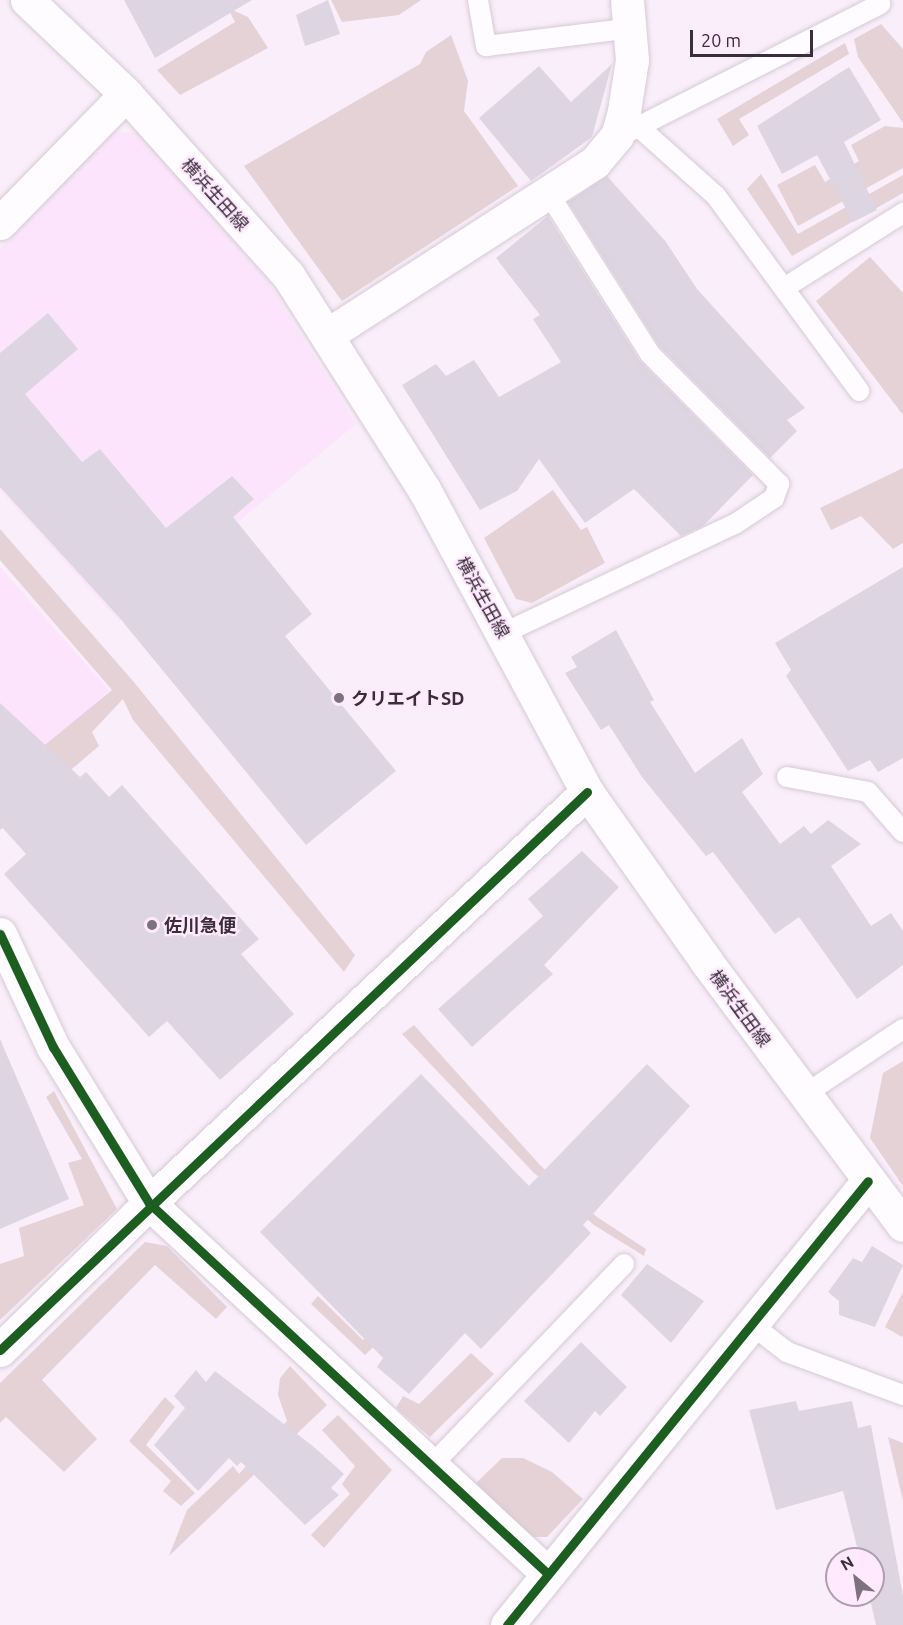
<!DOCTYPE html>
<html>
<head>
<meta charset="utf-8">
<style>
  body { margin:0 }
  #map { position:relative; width:903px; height:1625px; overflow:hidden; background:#faeefa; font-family:Ubuntu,"Noto Sans JP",sans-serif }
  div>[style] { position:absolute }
  .built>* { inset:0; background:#fce5fc }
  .green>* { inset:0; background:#e5d2d7 }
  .building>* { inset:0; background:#ddd6e2 }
  .roads { filter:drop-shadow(0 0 2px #d5cad5) drop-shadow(0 0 2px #d5cad5) }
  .service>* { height:20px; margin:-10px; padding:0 10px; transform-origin:10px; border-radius:10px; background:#fefcfe }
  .minor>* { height:33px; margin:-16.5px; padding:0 16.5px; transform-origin:16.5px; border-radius:16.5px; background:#fefcfe }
  .tertiary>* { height:33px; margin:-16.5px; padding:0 16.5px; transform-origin:16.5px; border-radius:16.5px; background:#fefcfe }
  .primary>* { height:33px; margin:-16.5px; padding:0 16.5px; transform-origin:16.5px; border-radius:16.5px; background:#fefcfe }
  .cycleway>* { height:9px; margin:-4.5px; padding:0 4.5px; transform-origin:4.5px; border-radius:4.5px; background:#1b5e20 }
  .dots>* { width:16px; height:16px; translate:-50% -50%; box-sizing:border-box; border:3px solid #ffe9ff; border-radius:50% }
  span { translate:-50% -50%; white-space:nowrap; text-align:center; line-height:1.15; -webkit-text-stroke:4.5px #ffe9ff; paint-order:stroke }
  .street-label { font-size:18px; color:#392e39 }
  .poi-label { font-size:18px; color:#392e39; font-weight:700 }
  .left { translate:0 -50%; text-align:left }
  .north { position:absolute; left:825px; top:1547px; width:60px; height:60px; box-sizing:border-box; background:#ffe9ff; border:2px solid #b09eb0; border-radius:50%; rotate:330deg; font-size:16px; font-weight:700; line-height:24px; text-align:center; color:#392e39 }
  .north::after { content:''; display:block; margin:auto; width:21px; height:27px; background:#7d717d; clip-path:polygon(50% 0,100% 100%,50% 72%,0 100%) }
  .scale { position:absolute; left:690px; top:30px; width:123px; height:27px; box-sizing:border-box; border:3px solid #392e39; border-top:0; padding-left:8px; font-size:18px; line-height:21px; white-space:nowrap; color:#392e39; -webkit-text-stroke:4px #ffe9ff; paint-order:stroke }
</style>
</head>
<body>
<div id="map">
  <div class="built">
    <div style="clip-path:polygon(142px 132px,267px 280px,356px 424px,119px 621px,0 490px,0 249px,108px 133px)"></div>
    <div style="clip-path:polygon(0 567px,109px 690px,0 801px)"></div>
  </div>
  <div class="green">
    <div style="clip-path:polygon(331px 0,421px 0,399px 15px,342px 22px)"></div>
    <div style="clip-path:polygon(228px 8px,248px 17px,268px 48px,180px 95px,157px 70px,235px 22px)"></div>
    <div style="clip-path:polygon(881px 24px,903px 49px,903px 123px,858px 57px,854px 39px)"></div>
    <div style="clip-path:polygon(451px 35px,468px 81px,464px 111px,518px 186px,342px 301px,244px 166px,420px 64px,426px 52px)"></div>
    <div style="clip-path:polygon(845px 43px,849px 54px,739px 119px,749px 135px,733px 146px,717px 119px)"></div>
    <div style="clip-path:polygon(885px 126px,903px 128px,903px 168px,798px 226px,777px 185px,815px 165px,825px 182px,859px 161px,851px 145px)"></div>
    <div style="clip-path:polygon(761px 174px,798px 234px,903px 175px,903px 193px,792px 256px,747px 189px)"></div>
    <div style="clip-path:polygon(870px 257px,903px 293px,903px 415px,816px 301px)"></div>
    <div style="clip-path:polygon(903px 468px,903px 543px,893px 549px,861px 516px,831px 530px,820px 508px)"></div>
    <div style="clip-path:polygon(553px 490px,581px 530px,587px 527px,605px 563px,532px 603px,516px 599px,484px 538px)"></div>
    <div style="clip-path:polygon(0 529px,133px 681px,355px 955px,344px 972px,133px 720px,123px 699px,92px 732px,99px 746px,0 830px,0 803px,18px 767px,112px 690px,0 560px)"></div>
    <div style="clip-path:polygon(414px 1025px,540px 1165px,597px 1217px,646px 1249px,644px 1256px,594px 1225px,533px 1172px,402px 1034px)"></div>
    <div style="clip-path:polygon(903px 1061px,903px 1186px,870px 1138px,883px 1073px)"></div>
    <div style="clip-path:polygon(54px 1091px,117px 1209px,0 1320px,0 1264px,24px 1256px,19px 1228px,84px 1205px,68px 1163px,82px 1159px,46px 1097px)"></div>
    <div style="clip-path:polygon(527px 1187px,534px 1195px,365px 1355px,311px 1304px,318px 1296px,363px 1340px)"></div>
    <div style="clip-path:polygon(145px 1242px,167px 1246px,227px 1307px,216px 1319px,155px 1265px,42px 1380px,97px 1439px,64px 1472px,6px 1417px,0 1423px,0 1383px)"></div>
    <div style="clip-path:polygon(903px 1292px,903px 1335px,902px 1337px,885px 1327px)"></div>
    <div style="clip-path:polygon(471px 1353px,494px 1374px,430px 1437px,396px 1408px,403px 1396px,419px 1404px)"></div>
    <div style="clip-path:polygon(290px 1366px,327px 1405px,169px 1556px,187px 1510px,233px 1466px,239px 1474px,287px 1421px,278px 1395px,280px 1378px)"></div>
    <div style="clip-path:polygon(165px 1397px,175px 1407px,146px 1445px,195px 1493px,181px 1506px,163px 1491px,171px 1481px,129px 1441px)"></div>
    <div style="clip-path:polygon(338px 1415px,392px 1470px,324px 1548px,311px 1535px,350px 1494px,342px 1484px,355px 1466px,322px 1430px)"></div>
    <div style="clip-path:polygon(888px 1437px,903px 1443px,903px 1501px)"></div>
    <div style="clip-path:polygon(502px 1458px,523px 1458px,552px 1472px,583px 1499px,547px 1537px,530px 1537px,476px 1483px)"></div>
  </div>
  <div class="building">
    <div style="clip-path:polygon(124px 0,252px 0,155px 58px)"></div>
    <div style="clip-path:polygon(328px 0,340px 34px,305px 46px,296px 15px)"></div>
    <div style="clip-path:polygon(612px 64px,592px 137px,531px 181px,479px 118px,539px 66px,571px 102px)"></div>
    <div style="clip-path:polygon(849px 67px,881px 120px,844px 142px,877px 210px,853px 222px,817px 155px,782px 174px,757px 126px)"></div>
    <div style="clip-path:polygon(607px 176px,666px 242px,697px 289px,805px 408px,787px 420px,797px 431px,770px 458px,659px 346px,568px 202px)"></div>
    <div style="clip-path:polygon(548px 216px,640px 361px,753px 475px,703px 526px,681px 536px,634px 489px,585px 523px,539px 459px,517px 491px,480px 510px,402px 385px,436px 364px,446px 376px,474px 360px,499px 397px,561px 362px,533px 319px,540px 315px,496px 258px)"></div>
    <div style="clip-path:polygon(48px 313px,78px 349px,25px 394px,82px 462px,100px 449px,166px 528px,232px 476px,254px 499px,233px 517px,312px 614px,285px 636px,396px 771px,306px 845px,118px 616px,0 487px,0 353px)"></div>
    <div style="clip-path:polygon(903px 567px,903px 758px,878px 772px,870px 760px,848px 771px,786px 676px,791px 670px,775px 643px)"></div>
    <div style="clip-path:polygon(616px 630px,654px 700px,650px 702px,695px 773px,742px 738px,763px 774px,742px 792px,780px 844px,804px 826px,811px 834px,828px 820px,861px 844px,831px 866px,871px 926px,891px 913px,903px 931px,903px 965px,857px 999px,799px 917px,775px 934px,713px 852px,706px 856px,642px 777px,609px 725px,601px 730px,565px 673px,577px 667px,571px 657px)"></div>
    <div style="clip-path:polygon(0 703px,80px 777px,86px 772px,109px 797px,122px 785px,259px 939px,241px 954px,294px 1014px,220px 1080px,167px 1021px,149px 1037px,4px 874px,26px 854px,0 825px)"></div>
    <div style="clip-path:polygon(582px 851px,619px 887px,544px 965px,553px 974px,472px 1047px,438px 1009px,543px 916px,528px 899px)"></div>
    <div style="clip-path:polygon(0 1039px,69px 1199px,0 1229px)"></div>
    <div style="clip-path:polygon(647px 1064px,690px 1106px,583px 1225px,591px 1233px,481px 1349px,465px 1333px,409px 1394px,377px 1367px,383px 1358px,260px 1232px,421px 1074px,529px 1186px)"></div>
    <div style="clip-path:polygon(872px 1246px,903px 1265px,875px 1327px,839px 1315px,839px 1301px,828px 1292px,853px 1258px,862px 1262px)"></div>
    <div style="clip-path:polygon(647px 1264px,704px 1301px,671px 1343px,621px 1295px)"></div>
    <div style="clip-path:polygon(581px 1342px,627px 1387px,600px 1416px,595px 1411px,569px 1443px,524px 1401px)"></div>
    <div style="clip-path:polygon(196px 1370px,206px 1382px,215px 1371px,314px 1447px,344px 1474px,331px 1488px,339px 1495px,305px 1525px,241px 1462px,237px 1466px,229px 1458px,198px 1491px,154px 1445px,185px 1408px,174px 1396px)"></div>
    <div style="clip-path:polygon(796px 1401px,799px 1411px,852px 1401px,858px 1428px,871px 1425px,903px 1595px,903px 1625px,876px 1625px,869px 1595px,873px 1559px,860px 1559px,843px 1491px,776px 1510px,749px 1410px)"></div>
  </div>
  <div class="roads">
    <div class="service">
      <div style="left:478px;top:0;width:47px;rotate:80.1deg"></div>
      <div style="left:486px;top:46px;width:147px;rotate:-7deg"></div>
      <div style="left:640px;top:128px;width:102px;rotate:41.8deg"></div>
      <div style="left:716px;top:196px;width:242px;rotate:53.7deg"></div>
      <div style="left:628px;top:132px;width:283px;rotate:-26.9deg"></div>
      <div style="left:784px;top:288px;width:141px;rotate:-32.2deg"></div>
      <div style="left:504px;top:633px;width:255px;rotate:-25.3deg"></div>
      <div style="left:735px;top:524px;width:47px;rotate:-33.7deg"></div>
      <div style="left:774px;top:498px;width:15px;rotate:-70deg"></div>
      <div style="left:779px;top:484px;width:183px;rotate:-134.8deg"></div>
      <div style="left:650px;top:354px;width:187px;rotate:-122.3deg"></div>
      <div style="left:787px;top:777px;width:82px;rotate:10.5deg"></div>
      <div style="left:868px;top:792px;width:53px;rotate:48.8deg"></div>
      <div style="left:804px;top:1095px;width:119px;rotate:-33.7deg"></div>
      <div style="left:751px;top:1324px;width:46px;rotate:37.9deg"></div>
      <div style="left:787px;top:1352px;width:124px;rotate:20.3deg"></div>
      <div style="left:432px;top:1465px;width:278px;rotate:-46.3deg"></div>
    </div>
    <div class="minor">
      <div style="left:0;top:223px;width:180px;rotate:-45.7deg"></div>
      <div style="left:327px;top:335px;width:319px;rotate:-32.8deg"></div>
      <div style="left:595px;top:162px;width:34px;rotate:-50deg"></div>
      <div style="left:617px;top:136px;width:26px;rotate:-74deg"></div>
      <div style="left:624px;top:111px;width:52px;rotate:-81.1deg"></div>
      <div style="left:632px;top:60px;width:60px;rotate:-94.8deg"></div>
      <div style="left:0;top:1350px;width:209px;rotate:-44.6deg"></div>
      <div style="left:149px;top:1203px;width:543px;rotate:42.91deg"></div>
      <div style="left:507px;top:1625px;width:572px;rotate:-50.89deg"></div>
    </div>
    <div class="tertiary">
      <div style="left:0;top:934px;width:125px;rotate:64.9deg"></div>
      <div style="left:53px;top:1047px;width:183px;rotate:58.4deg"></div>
      <div style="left:149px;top:1203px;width:601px;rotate:-43.18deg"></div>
    </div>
    <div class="primary">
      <div style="left:27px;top:0;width:137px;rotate:43.5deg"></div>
      <div style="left:126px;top:94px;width:243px;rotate:48.2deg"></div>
      <div style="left:288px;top:275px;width:256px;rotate:57.6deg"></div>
      <div style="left:425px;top:491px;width:342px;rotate:61.7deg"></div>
      <div style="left:587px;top:792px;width:207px;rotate:54.8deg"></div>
      <div style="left:706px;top:961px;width:329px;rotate:53.3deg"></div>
    </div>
  </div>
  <div class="cycleway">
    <div style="left:0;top:934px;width:125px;rotate:64.9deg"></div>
    <div style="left:53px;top:1047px;width:183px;rotate:58.4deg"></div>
    <div style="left:149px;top:1203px;width:543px;rotate:42.91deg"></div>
    <div style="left:0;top:1350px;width:810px;rotate:-43.55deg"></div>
    <div style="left:507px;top:1625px;width:572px;rotate:-50.89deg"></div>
  </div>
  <div class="dots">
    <div style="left:339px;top:698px;background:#7d717d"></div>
    <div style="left:152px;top:925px;background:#7d717d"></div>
  </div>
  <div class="street-label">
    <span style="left:215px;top:194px;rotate:48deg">横浜生田線</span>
    <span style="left:483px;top:597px;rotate:61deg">横浜生田線</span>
    <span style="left:740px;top:1008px;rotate:54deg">横浜生田線</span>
  </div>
  <div class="poi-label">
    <span class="left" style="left:351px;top:698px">クリエイトSD</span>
    <span class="left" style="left:164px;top:925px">佐川急便</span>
  </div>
  <div class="north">N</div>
  <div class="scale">20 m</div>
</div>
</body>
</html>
